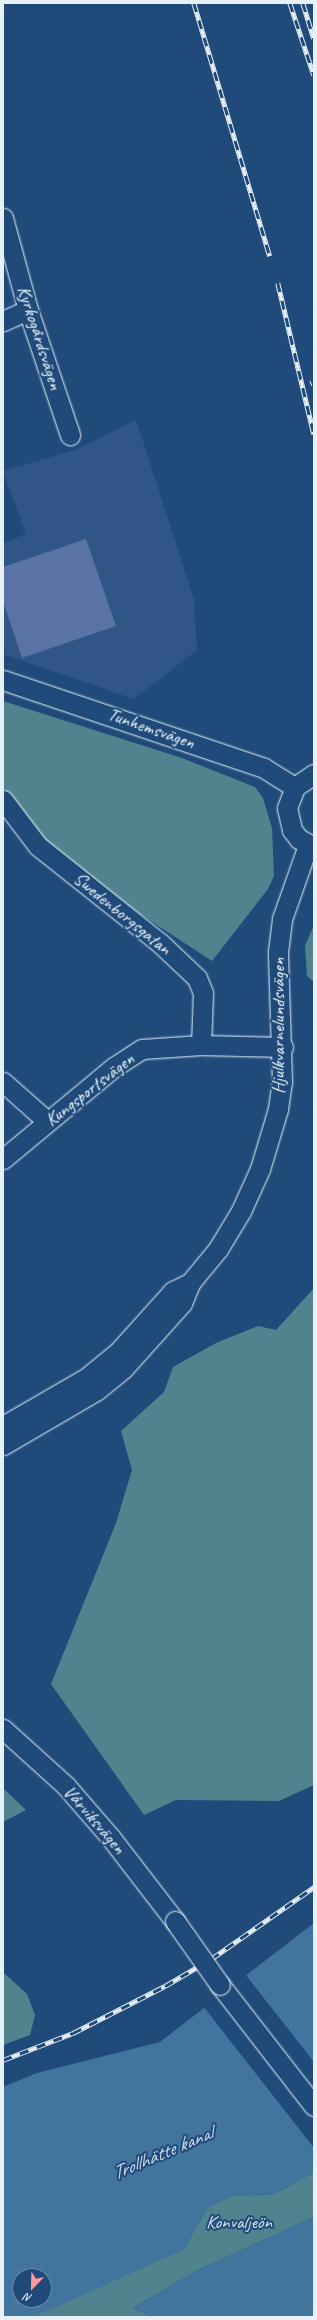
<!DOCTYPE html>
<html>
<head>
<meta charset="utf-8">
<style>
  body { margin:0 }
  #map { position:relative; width:317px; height:2320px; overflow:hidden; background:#1f4a7a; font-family:Caveat,sans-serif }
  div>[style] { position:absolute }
  .built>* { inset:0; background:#305687 }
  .green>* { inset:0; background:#51838f }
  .water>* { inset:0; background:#41759e }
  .pier>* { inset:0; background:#1f4a7a }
  .building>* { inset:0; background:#5973a4 }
  .roads { filter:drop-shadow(0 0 1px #e8f1f8) drop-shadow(0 0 1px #e8f1f8) }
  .minor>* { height:19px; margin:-9.5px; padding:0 9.5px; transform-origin:9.5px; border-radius:9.5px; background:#1f4a7a }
  .rail>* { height:4.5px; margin-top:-2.25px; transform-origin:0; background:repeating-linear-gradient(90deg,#1f4a7a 0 9px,#e8f1f8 0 18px); box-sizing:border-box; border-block:1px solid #e8f1f8 }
  .bridges { filter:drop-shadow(0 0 1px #e8f1f8) drop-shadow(0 0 1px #e8f1f8) }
  .minor-bridge>* { height:19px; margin:-9.5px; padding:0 9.5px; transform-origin:9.5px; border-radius:9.5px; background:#1f4a7a }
  span { translate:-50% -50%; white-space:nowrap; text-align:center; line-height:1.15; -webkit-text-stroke:4px #1f4a7a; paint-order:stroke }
  .street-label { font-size:19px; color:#e8f1f8 }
  .park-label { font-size:19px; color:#d1e0e8 }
  .water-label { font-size:20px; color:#cfdeea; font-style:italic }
  .frame { position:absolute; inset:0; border:4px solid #e8f1f8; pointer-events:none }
  .north { position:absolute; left:12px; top:2268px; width:40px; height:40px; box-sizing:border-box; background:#1f4a7a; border:1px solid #6f8dac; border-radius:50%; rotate:203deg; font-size:11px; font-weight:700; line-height:16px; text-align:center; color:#e8f1f8 }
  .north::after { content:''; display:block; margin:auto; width:14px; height:18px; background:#ff9aa2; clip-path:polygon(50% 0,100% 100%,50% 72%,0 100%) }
</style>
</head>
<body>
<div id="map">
  <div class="built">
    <div style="clip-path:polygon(136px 420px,194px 599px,197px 650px,134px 699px,3px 654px,3px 543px,26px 534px,3px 471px,75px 450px)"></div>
  </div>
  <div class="green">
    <div style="clip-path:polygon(3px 701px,182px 758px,255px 787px,263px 798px,272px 828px,274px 876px,268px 889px,212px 961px,137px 912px,40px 836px,3px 787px)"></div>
    <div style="clip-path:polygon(314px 925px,314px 982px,307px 976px,305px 946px)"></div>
    <div style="clip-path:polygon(314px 1288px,314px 1785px,279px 1801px,176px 1800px,144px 1815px,51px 1684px,116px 1523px,132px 1470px,121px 1431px,164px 1392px,173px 1367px,216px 1343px,258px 1326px,276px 1330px)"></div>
    <div style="clip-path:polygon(3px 1788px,26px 1810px,3px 1822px)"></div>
    <div style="clip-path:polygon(4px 1973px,27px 1994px,35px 2015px,30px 2035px,3px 2045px)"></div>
    <div style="clip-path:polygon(314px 2172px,314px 2217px,198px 2270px,133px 2308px,153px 2317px,31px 2317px,184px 2249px,207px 2208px,232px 2196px,274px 2194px)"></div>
  </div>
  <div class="water">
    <div style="clip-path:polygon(evenodd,314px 1923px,314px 2172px,274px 2194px,232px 2196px,207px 2208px,184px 2249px,50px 2310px,31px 2317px,3px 2317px,3px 2087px,37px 2073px,160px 2042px,314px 1923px,20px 2276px,44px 2276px,44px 2300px,20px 2300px,20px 2276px)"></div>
    <div style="clip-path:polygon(314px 2217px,314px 2317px,153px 2317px,133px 2308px,198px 2270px)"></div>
  </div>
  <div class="pier">
    <div style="clip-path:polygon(245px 1974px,314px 2062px,314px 2148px,203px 2006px)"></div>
  </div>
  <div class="building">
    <div style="clip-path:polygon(86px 539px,116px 626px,22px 658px,3px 601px,3px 567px)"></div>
  </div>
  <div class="roads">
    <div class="minor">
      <div style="left:3px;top:218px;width:95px;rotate:74.8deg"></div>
      <div style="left:28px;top:310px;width:132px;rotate:71.4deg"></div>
      <div style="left:3px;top:321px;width:27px;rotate:-24deg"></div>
      <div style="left:3px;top:680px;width:275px;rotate:18.6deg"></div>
      <div style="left:264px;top:768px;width:36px;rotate:32deg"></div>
      <div style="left:314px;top:774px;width:23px;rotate:146deg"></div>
      <div style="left:295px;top:787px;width:22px;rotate:111deg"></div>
      <div style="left:287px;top:808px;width:23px;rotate:77deg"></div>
      <div style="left:292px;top:830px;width:11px;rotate:52deg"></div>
      <div style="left:299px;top:839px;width:17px;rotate:28deg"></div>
      <div style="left:3px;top:800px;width:58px;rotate:52.7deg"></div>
      <div style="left:38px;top:846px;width:156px;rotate:38.5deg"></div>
      <div style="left:160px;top:943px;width:51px;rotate:43.4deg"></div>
      <div style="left:197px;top:978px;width:16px;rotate:68deg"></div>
      <div style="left:203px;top:993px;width:52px;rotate:92.2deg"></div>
      <div style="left:3px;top:1082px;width:59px;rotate:41.6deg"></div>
      <div style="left:3px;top:1159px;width:144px;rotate:-39.7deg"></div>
      <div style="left:114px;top:1067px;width:33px;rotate:-33deg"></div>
      <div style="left:142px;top:1049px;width:59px;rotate:-3.9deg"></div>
      <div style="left:201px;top:1045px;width:82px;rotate:1.4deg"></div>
      <div style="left:3px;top:1426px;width:96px;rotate:-30deg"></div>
      <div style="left:86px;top:1378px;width:41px;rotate:-39.1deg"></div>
      <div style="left:118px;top:1352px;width:82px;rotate:-48deg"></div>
      <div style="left:173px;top:1291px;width:19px;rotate:-25deg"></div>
      <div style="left:3px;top:1445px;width:109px;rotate:-30.3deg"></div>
      <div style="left:97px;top:1390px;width:33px;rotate:-39deg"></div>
      <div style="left:123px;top:1369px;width:89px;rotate:-48.2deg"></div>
      <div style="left:182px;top:1303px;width:22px;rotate:-68deg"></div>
      <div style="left:190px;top:1283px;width:44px;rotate:-50.5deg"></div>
      <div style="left:218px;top:1249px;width:44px;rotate:-58.8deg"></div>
      <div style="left:241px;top:1211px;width:46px;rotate:-65.7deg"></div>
      <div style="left:260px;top:1169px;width:63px;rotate:-73.3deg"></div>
      <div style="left:278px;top:1109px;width:27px;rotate:-82deg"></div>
      <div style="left:282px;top:1082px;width:130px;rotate:-91.8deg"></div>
      <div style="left:278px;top:952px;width:33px;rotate:-83deg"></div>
      <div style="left:282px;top:919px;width:78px;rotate:-70.6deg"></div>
      <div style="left:3px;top:1729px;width:85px;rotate:42.1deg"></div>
      <div style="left:66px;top:1786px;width:69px;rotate:49.1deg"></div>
      <div style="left:111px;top:1838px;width:105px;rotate:52.4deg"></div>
      <div style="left:220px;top:1985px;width:153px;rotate:52.2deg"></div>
    </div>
  </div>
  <div class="rail">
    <div style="left:194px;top:3px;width:264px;rotate:73.3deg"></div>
    <div style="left:290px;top:3px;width:76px;rotate:71.6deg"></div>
    <div style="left:303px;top:3px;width:37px;rotate:73deg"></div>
    <div style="left:278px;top:283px;width:155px;rotate:76.6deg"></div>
    <div style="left:312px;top:380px;width:5px;rotate:68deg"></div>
    <div style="left:3px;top:2060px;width:75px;rotate:-21.1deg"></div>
    <div style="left:73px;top:2033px;width:103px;rotate:-27.1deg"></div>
    <div style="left:165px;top:1986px;width:53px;rotate:-30.4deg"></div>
    <div style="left:211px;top:1959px;width:126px;rotate:-35deg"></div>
  </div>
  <div class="bridges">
    <div class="minor-bridge">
      <div style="left:175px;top:1921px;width:78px;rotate:54.9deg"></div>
    </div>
  </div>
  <div class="street-label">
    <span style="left:39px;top:338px;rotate:72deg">Kyrkogårdsvägen</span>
    <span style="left:151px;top:729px;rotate:19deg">Tunhemsvägen</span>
    <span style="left:122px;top:914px;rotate:39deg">Swedenborgsgatan</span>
    <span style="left:279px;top:1026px;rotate:-90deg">Hjulkvarnelundsvägen</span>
    <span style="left:90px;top:1090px;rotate:-38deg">Kungsportsvägen</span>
    <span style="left:94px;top:1820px;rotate:49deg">Vårviksvägen</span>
  </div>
  <div class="park-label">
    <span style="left:239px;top:2223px">Konvaljeön</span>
  </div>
  <div class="water-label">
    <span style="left:162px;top:2153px;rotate:-23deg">Trollhätte kanal</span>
  </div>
  <div class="frame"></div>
  <div class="north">N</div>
</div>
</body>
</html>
